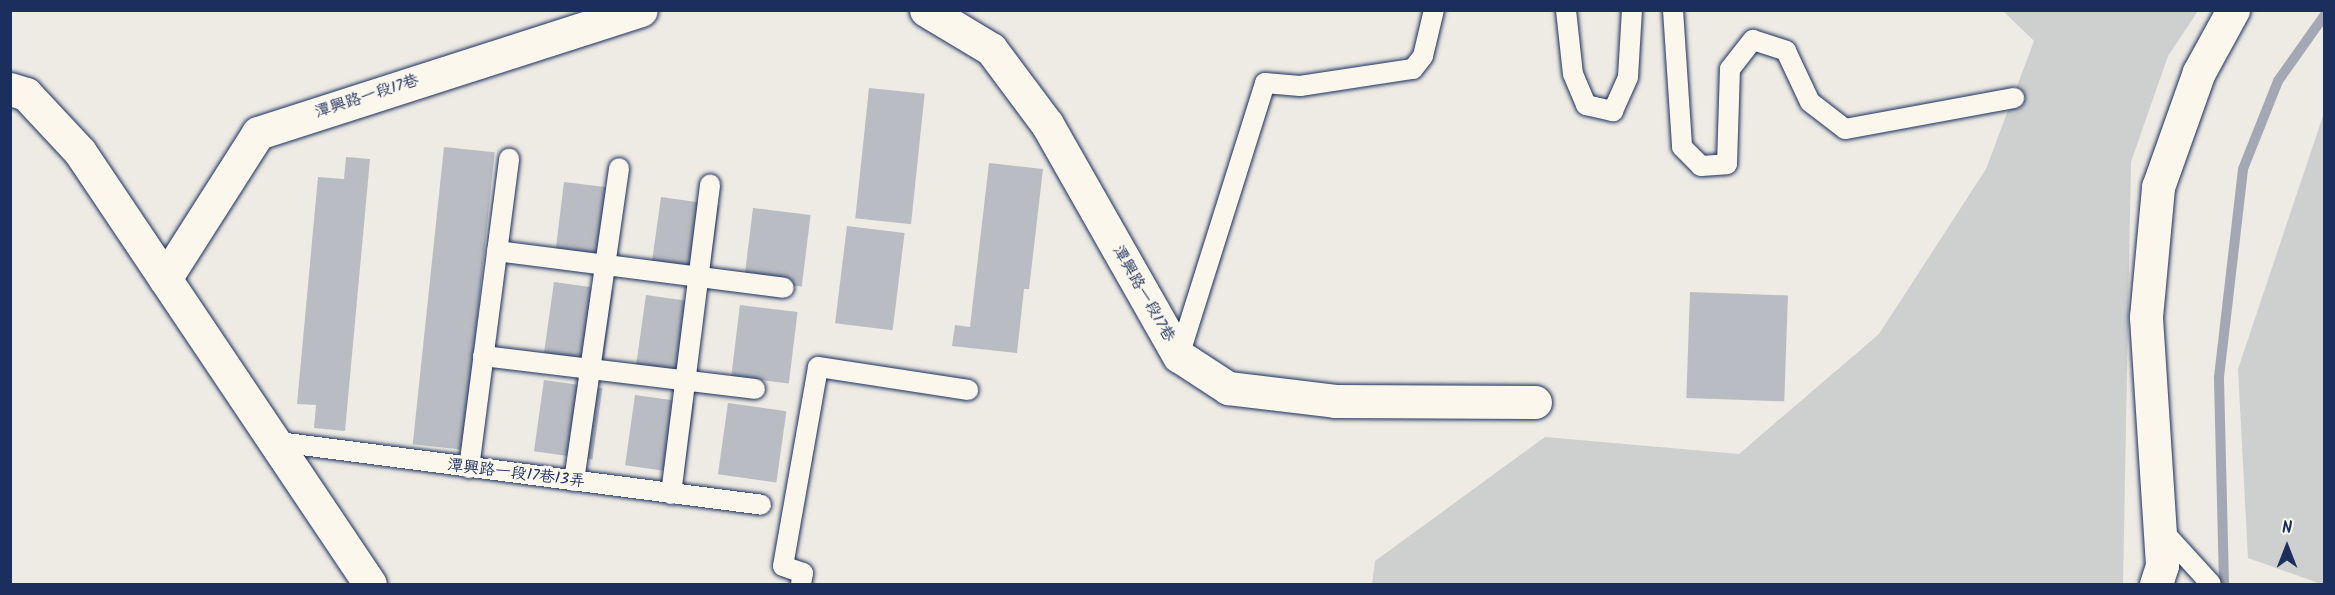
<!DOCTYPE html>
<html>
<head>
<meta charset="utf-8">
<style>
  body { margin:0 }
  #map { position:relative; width:2335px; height:595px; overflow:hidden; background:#eeebe4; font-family:Kalam,"LXGW WenKai TC",sans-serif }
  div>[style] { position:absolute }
  .green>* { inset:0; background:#cecfcf }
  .stream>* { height:10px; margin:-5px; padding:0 5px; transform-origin:5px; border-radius:5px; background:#a3a8b4 }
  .building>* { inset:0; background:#b9bcc3; transform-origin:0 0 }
  .roads { filter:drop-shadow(0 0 2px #1b2f5e) drop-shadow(0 0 2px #1b2f5e) }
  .lane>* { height:20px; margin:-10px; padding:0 10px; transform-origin:10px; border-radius:10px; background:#fbf7ec }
  .street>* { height:33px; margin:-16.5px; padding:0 16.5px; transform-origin:16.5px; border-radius:16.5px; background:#fbf7ec }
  span { translate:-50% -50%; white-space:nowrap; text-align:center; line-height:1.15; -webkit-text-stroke:6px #fbf7ec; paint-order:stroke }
  .street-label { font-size:16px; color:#1b2f5e }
  .frame { position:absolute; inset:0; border:12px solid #1b2f5e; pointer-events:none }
  .north { position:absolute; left:2257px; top:517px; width:60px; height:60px; -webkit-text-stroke:4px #fbf7ec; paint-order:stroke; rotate:0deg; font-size:16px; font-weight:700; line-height:24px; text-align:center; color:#1b2f5e }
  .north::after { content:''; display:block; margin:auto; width:21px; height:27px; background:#1b2f5e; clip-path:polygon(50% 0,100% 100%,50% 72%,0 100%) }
</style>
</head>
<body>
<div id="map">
  <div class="green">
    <div style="clip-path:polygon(2003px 11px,2198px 11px,2168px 56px,2131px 162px,2123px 584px,1372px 584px,1375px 561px,1545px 437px,1739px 454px,1879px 334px,1986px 169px,2034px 41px)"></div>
    <div style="clip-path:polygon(2324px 113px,2324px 584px,2321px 584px,2248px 558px,2238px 369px)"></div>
  </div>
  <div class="stream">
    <div style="left:2224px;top:584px;width:207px;rotate:-91.4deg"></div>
    <div style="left:2219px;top:377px;width:209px;rotate:-83.4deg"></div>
    <div style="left:2243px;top:169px;width:95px;rotate:-68.3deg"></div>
    <div style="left:2278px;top:81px;width:80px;rotate:-54.7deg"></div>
  </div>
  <div class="building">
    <div style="left:869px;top:88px;width:56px;height:131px;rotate:6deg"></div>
    <div style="left:444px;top:147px;width:51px;height:299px;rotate:6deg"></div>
    <div style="clip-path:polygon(346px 157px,370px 159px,345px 431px,314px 428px,316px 405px,297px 404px,318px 177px,344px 179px)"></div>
    <div style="clip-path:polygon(989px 163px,1043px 169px,1029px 289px,1024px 289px,1017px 353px,952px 346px,955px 325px,970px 327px)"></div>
    <div style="left:564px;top:182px;width:58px;height:71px;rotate:7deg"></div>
    <div style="left:661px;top:197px;width:59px;height:72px;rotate:8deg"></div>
    <div style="left:753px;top:208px;width:58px;height:72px;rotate:7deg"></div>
    <div style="left:847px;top:226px;width:58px;height:98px;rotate:7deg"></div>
    <div style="left:554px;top:282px;width:60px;height:72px;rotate:8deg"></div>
    <div style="left:1690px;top:292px;width:98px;height:106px;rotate:2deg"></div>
    <div style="left:646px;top:295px;width:59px;height:72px;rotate:8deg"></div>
    <div style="left:740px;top:305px;width:58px;height:72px;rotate:7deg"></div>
    <div style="left:544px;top:380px;width:59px;height:72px;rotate:8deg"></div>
    <div style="left:635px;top:395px;width:60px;height:71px;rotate:8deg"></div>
    <div style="left:728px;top:403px;width:59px;height:72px;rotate:8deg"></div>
  </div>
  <div class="roads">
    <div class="lane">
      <div style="left:1566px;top:10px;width:64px;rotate:83.8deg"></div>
      <div style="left:1573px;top:74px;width:34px;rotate:67deg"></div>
      <div style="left:1586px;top:105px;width:28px;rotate:13deg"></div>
      <div style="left:1613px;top:111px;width:37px;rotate:-66deg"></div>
      <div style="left:1628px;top:77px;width:67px;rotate:-86.6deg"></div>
      <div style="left:1673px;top:10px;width:137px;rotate:86.2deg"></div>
      <div style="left:1682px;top:147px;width:27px;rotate:45deg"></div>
      <div style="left:1701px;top:166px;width:26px;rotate:-4deg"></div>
      <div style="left:1727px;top:164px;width:95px;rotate:-88.2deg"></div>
      <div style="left:1730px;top:69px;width:37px;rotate:-52deg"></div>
      <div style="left:1753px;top:40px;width:35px;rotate:18deg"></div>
      <div style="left:1786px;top:51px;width:56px;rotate:64.8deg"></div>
      <div style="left:1810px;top:102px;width:44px;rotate:37.6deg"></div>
      <div style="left:1845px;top:129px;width:172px;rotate:-10.4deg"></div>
      <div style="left:497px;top:251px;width:289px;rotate:7.3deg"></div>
      <div style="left:483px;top:356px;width:274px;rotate:6.9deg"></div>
      <div style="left:1179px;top:356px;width:286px;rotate:-72.5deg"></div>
      <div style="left:1265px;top:83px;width:35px;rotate:5deg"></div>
      <div style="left:1300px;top:86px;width:114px;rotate:-8.6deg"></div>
      <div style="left:1413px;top:69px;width:16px;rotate:-52deg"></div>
      <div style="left:1423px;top:56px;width:47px;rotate:-76.6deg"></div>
      <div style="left:271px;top:441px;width:494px;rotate:7.4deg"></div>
      <div style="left:469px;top:468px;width:312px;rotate:-82.6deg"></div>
      <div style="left:574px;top:481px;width:316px;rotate:-81.8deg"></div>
      <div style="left:671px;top:494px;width:312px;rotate:-82.8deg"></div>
      <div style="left:2161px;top:529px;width:74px;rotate:47.7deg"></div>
      <div style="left:801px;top:584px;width:11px;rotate:-80deg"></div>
      <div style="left:803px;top:573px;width:21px;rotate:-161deg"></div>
      <div style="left:783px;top:566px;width:202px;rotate:-80deg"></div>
      <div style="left:818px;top:367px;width:152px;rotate:8.7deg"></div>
    </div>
    <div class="street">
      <div style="left:926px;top:10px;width:76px;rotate:31deg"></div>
      <div style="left:991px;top:49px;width:94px;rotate:53.3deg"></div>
      <div style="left:1047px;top:124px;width:267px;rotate:60.4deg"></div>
      <div style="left:1179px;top:356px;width:59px;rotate:33.1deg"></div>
      <div style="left:1228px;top:388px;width:108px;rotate:6.9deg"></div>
      <div style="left:1335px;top:401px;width:200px;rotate:0.3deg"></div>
      <div style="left:10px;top:89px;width:17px;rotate:17deg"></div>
      <div style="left:26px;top:94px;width:79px;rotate:47deg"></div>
      <div style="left:80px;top:152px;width:520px;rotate:56.13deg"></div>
      <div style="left:165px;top:279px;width:173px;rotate:-57.5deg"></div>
      <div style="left:258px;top:133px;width:402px;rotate:-17.8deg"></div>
      <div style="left:2156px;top:584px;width:20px;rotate:-72deg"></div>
      <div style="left:2162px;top:565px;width:249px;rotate:-93.7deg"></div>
      <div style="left:2146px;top:317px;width:131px;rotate:-84.7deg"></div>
      <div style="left:2158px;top:187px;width:122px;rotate:-70.4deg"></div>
      <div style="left:2199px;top:72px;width:71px;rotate:-61.3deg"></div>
    </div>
  </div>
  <div class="street-label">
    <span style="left:367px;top:97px;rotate:-18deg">潭興路一段17巷</span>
    <span style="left:1143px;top:294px;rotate:60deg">潭興路一段17巷</span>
    <span style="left:516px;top:474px;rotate:7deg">潭興路一段17巷13弄</span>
  </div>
  <div class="frame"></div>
  <div class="north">N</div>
</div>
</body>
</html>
